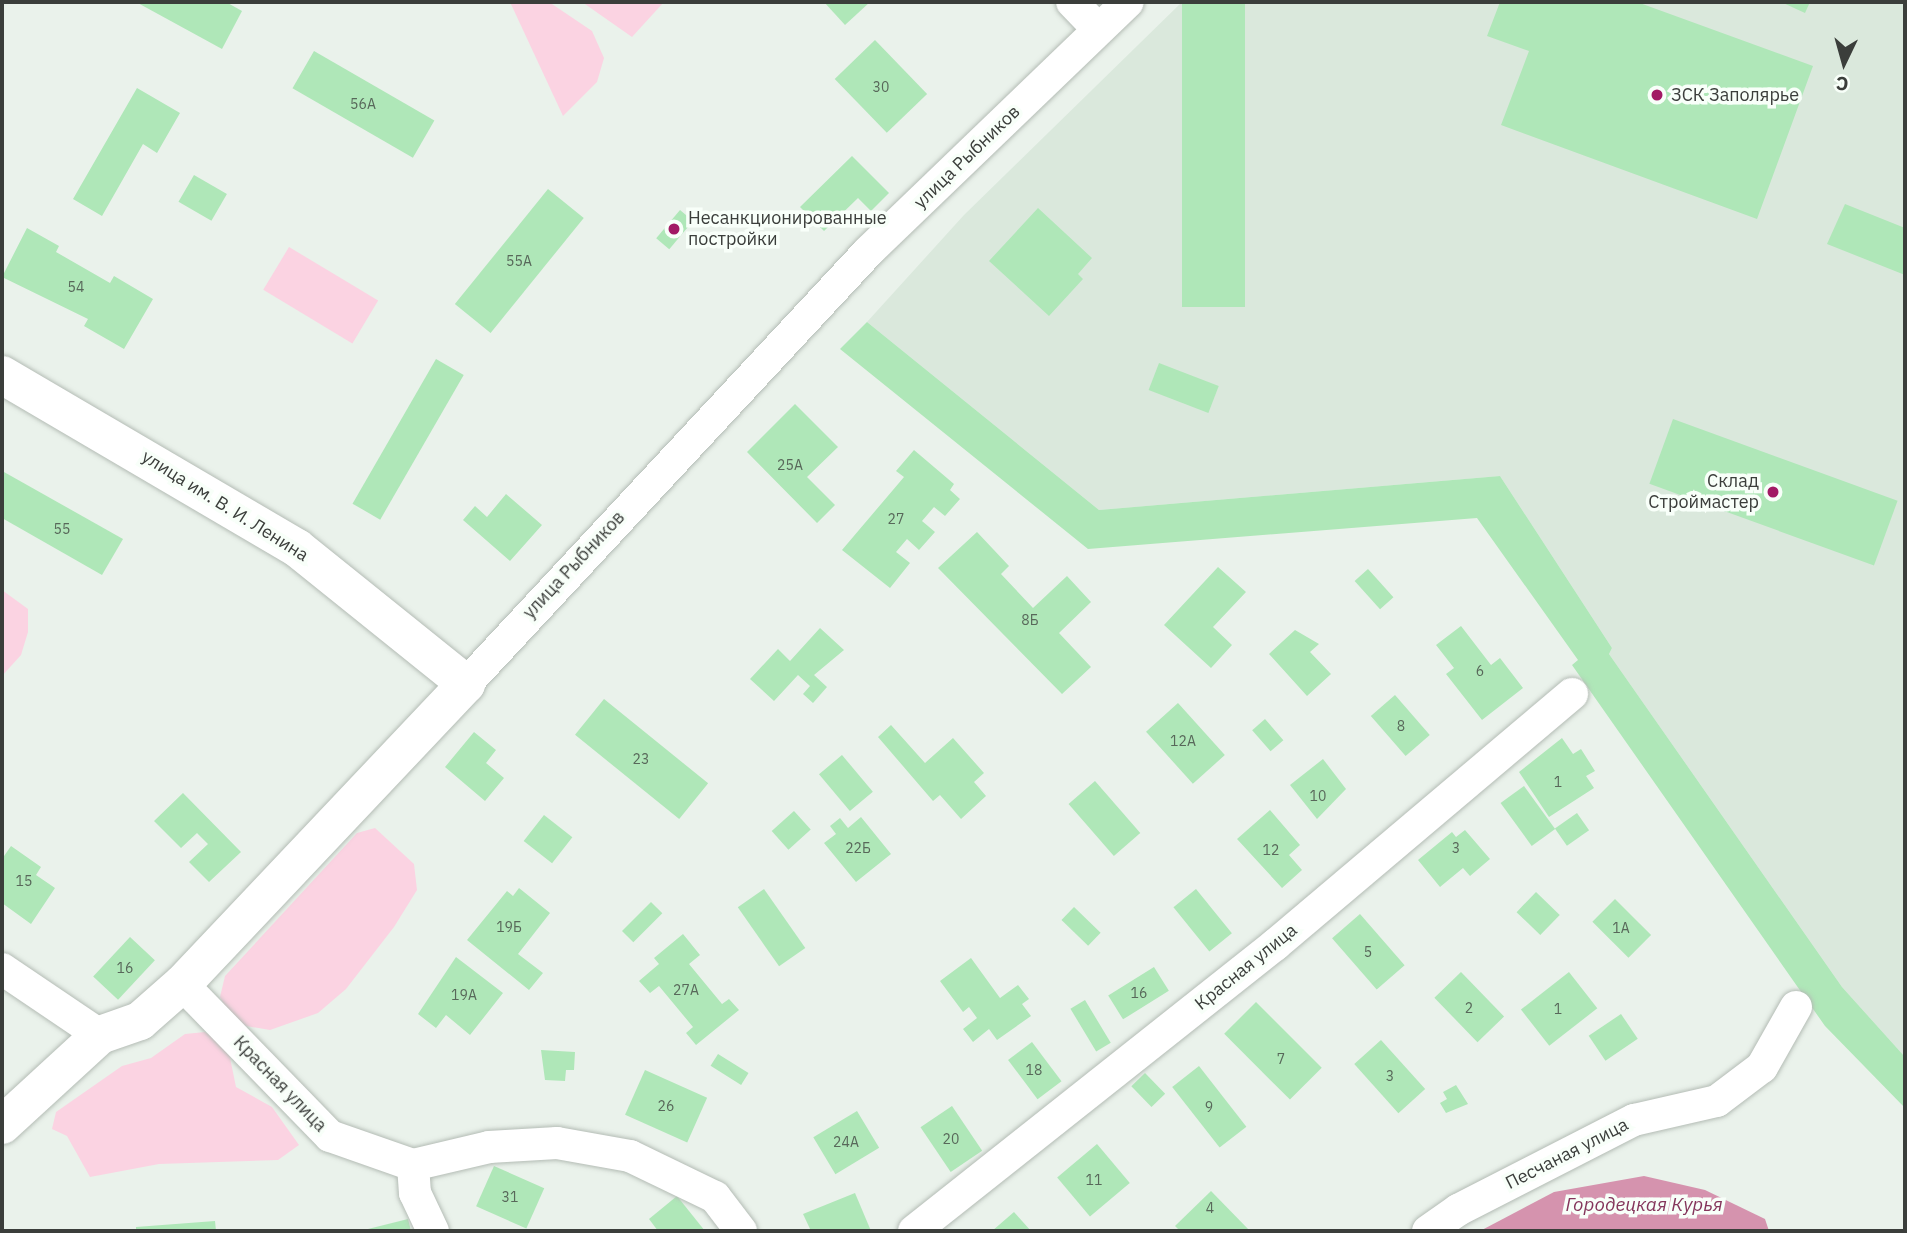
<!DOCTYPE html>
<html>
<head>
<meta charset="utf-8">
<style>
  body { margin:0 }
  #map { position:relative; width:1907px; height:1233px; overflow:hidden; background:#eaf2eb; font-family:"IBM Plex Sans",sans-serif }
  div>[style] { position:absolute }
  .built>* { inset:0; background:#dae8dc }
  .green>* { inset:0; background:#fbd3e2; transform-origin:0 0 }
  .water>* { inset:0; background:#d593ae }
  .building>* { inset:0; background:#afe7b8; transform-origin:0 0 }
  .roads { filter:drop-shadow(0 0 2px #b4bcb5) drop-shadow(0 0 2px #b4bcb5) }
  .street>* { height:32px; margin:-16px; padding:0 16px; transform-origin:16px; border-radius:16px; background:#fff }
  .secondary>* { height:38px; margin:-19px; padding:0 19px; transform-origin:19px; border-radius:19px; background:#fff }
  .dots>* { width:19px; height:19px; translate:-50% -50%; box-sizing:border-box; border:4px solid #f8fff9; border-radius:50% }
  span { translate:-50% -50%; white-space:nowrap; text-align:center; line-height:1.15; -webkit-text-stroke:7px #f8fff9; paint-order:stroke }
  .number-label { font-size:14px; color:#58685a }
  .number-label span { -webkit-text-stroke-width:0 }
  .poi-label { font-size:18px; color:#3b3e3b }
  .left { translate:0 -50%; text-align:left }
  .right { translate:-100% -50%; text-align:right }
  .street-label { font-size:18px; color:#3b3e3b }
  .water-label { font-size:19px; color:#84355b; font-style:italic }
  .frame { position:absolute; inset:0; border:4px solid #3b3e3b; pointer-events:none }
  .north { position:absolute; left:1809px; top:28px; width:70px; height:70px; -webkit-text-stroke:5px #f8fff9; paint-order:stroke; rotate:185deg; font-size:19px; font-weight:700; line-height:28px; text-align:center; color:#3b3e3b }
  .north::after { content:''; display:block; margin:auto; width:24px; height:32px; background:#3b3e3b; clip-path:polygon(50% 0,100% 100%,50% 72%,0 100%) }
</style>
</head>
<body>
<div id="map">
  <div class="built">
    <div style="clip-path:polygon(1182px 2px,1905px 2px,1905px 1057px,1842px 987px,1609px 654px,1612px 648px,1500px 476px,1099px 510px,867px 322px,964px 215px)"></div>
  </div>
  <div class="green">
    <div style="clip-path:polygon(510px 2px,549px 2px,592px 31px,604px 58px,597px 82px,563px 116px)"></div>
    <div style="clip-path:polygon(582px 2px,664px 2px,632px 37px)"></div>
    <div style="left:289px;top:247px;width:104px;height:50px;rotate:31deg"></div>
    <div style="clip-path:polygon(2px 590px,28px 609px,28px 632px,21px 655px,2px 676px)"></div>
    <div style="clip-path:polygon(375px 828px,414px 864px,417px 890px,394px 927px,346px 989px,318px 1013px,270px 1030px,246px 1026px,228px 1012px,220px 997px,225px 976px,357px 833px)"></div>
    <div style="clip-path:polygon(205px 1032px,228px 1048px,236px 1087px,272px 1107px,299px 1145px,278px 1160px,159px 1164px,90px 1177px,67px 1136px,52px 1129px,56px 1112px,122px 1066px,151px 1058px,185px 1034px)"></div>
  </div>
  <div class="water">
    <div style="clip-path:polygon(1644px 1176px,1705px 1190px,1765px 1219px,1769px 1231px,1480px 1231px,1554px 1192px)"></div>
  </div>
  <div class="building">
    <div style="clip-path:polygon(136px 2px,226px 2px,242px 11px,222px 49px)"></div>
    <div style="clip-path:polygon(824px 2px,870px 2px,845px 25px)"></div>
    <div style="left:1182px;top:2px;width:63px;height:305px"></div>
    <div style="clip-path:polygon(1500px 2px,1637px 2px,1813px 66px,1757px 219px,1501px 125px,1529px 51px,1487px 36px)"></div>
    <div style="clip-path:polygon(1781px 2px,1810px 2px,1805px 13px)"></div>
    <div style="left:875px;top:40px;width:75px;height:56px;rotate:46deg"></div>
    <div style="left:314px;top:51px;width:139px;height:43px;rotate:30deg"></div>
    <div style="clip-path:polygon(137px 88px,180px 113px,157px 153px,143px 144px,102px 216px,73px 199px)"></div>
    <div style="clip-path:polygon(852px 156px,889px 193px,871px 211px,858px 198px,824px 231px,800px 207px)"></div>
    <div style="left:194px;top:175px;width:38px;height:31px;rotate:30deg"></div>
    <div style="left:548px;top:189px;width:46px;height:148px;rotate:39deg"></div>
    <div style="clip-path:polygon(1845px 204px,1905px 228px,1905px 275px,1827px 244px)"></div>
    <div style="clip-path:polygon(1038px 208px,1092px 258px,1078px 274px,1083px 279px,1049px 316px,989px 261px)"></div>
    <div style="left:680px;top:210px;width:17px;height:37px;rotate:40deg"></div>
    <div style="clip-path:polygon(27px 228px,59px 246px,56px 252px,110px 283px,114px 276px,153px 299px,124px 349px,84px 326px,88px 319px,2px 277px)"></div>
    <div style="clip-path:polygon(867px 322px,1099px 510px,1500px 476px,1612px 648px,1609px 654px,1842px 987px,1905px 1057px,1905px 1108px,1825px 1026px,1572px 665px,1578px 660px,1477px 518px,1088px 549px,840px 349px)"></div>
    <div style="left:436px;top:359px;width:32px;height:167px;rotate:30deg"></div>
    <div style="left:1159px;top:363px;width:64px;height:29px;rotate:21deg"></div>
    <div style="clip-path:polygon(795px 404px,838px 447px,807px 477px,835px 505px,817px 523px,747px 452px)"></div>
    <div style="left:1673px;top:419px;width:239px;height:69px;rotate:20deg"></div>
    <div style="clip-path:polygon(914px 450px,954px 484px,950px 490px,960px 499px,945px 516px,934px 507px,922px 521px,935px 532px,919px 550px,907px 539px,896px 552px,910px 563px,890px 588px,842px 550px,904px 477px,896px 471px)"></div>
    <div style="clip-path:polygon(4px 472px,123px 539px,102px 575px,2px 518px)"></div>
    <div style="clip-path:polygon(506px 494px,542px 525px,510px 561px,463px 520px,475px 506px,487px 517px)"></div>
    <div style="clip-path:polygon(977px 532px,1009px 566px,1001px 574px,1033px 608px,1067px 576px,1091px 602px,1059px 633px,1091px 667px,1062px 694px,938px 568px)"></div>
    <div style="clip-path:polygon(1218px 567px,1246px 592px,1213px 627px,1232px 645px,1211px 668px,1164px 625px)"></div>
    <div style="left:1368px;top:569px;width:38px;height:18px;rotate:48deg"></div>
    <div style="clip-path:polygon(1461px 626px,1491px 665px,1500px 658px,1523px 688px,1482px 720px,1446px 674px,1454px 668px,1436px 645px)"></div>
    <div style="clip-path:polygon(820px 628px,844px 650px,814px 675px,827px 687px,813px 703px,803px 694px,810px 686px,798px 675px,774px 701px,750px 679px,778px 649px,790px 661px)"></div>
    <div style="clip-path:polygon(1295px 630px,1319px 644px,1310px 652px,1331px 674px,1307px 696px,1269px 654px)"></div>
    <div style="left:1395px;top:695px;width:53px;height:32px;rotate:49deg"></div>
    <div style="left:604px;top:699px;width:134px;height:46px;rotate:39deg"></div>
    <div style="left:1178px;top:703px;width:70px;height:43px;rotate:48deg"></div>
    <div style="left:1265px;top:719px;width:28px;height:17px;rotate:49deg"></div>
    <div style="clip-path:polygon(891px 725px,925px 763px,953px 738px,984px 773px,974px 782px,986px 796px,961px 819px,940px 795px,933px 801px,878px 737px)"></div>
    <div style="clip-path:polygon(474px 732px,496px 750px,486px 763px,504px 778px,485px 801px,445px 767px)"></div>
    <div style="clip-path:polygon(1562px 738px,1573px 754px,1581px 749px,1595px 771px,1586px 776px,1594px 788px,1549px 817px,1519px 772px)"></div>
    <div style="left:842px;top:755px;width:48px;height:30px;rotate:50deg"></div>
    <div style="clip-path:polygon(1323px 759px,1346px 789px,1317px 819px,1290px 785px)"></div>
    <div style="left:1095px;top:781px;width:69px;height:35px;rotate:49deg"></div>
    <div style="left:1524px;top:786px;width:53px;height:29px;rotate:54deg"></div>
    <div style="clip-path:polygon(183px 793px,241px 852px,209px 882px,189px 862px,208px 844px,197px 833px,181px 848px,154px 821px)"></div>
    <div style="clip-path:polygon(1270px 810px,1300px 845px,1289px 855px,1302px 870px,1282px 888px,1237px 839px)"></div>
    <div style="left:794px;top:811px;width:25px;height:30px;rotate:48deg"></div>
    <div style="left:1577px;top:813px;width:21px;height:27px;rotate:55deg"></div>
    <div style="left:544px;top:815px;width:36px;height:33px;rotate:38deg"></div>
    <div style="clip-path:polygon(861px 817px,891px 854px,856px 882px,824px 843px,836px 834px,830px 826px,840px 818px,848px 828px)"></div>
    <div style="clip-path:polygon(1465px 830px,1490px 859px,1470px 876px,1463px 868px,1440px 887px,1418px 860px,1452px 832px,1456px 837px)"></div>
    <div style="clip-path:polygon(11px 846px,41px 867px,36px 875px,55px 888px,31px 924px,2px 903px,2px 859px)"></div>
    <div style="clip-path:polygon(519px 888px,550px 913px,518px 954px,543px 973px,529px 990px,467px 940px,507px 891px,513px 896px)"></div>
    <div style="left:764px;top:889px;width:72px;height:32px;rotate:55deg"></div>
    <div style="left:1196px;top:889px;width:57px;height:29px;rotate:51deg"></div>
    <div style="left:1536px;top:892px;width:33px;height:28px;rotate:44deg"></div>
    <div style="left:1615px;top:899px;width:51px;height:32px;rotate:45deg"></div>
    <div style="left:651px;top:902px;width:16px;height:41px;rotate:45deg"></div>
    <div style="left:1074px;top:907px;width:37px;height:18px;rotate:44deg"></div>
    <div style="left:1360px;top:914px;width:68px;height:37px;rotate:49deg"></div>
    <div style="clip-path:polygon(683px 934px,700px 955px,689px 964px,722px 1004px,729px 999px,739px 1010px,696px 1045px,686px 1033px,693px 1027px,659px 986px,650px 993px,639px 981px,659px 964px,654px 958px)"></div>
    <div style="left:130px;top:937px;width:34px;height:54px;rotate:43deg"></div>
    <div style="clip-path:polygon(456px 957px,503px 993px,470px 1035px,446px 1015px,436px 1028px,418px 1014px)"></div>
    <div style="clip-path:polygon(971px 958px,1000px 998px,1018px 985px,1029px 999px,1022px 1004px,1031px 1016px,997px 1040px,989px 1029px,973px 1042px,963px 1029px,977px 1018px,969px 1007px,963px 1012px,940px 981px)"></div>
    <div style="left:1154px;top:967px;width:28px;height:54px;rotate:58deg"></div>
    <div style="left:1461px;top:972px;width:62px;height:37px;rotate:46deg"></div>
    <div style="left:1569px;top:972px;width:46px;height:61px;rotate:52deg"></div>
    <div style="left:1085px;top:1000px;width:50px;height:17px;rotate:59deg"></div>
    <div style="left:1256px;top:1002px;width:93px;height:45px;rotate:45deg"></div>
    <div style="left:1621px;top:1014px;width:30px;height:39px;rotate:56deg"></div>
    <div style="left:1381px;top:1040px;width:66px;height:36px;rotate:48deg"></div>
    <div style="left:1032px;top:1042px;width:49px;height:30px;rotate:53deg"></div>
    <div style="clip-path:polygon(541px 1050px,575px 1052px,574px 1070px,566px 1070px,565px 1081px,545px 1080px)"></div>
    <div style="left:718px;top:1054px;width:36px;height:14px;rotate:32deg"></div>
    <div style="left:1199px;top:1066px;width:77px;height:34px;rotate:52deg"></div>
    <div style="left:645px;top:1070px;width:68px;height:49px;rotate:24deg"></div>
    <div style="left:1145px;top:1073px;width:29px;height:19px;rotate:46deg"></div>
    <div style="clip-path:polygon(1456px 1085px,1468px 1104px,1446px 1113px,1440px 1103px,1447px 1099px,1443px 1092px)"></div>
    <div style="left:952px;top:1106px;width:54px;height:38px;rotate:56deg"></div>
    <div style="left:857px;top:1111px;width:43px;height:51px;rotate:59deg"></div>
    <div style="left:1097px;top:1144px;width:51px;height:52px;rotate:50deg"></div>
    <div style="left:494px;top:1166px;width:55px;height:44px;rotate:24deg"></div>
    <div style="clip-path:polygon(1211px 1191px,1250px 1231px,1180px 1231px,1175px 1226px)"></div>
    <div style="clip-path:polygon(855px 1193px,871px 1231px,811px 1231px,803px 1214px)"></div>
    <div style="clip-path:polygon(677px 1196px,705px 1231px,658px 1231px,649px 1219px)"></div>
    <div style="clip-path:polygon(1014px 1212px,1031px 1231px,992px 1231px)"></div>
    <div style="clip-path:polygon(408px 1219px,411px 1231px,364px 1231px,364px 1230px)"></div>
    <div style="clip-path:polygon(215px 1221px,216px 1231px,136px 1231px,136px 1227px)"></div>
  </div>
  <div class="roads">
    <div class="street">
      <div style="left:1072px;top:2px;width:37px;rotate:46deg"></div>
      <div style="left:466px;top:684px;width:592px;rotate:-47.06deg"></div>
      <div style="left:869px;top:251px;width:359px;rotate:-43.9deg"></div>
      <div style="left:2px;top:969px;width:118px;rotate:34deg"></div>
      <div style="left:182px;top:984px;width:212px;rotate:45.8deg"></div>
      <div style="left:330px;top:1136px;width:88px;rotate:19.3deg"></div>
      <div style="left:413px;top:1165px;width:78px;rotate:-13.3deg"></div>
      <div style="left:489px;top:1147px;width:68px;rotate:-3.4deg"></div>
      <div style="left:557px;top:1143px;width:74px;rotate:10.1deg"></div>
      <div style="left:630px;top:1156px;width:94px;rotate:25.8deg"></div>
      <div style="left:715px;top:1197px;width:43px;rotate:52.6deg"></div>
      <div style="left:413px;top:1165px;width:28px;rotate:86deg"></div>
      <div style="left:415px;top:1193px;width:42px;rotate:64.7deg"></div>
      <div style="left:914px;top:1231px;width:461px;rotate:-38.4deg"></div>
      <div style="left:1275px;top:945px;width:389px;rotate:-40.2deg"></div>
      <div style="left:1428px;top:1231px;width:37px;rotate:-35deg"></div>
      <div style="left:1458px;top:1210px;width:198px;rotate:-27.1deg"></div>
      <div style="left:1634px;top:1120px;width:85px;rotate:-12.9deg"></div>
      <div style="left:1717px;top:1101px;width:56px;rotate:-37.1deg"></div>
      <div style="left:1762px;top:1067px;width:69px;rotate:-60.5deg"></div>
    </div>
    <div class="secondary">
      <div style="left:2px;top:375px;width:342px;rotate:30.4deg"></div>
      <div style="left:297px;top:548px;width:217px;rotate:38.8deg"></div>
      <div style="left:466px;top:684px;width:413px;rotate:133.4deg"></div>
      <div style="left:182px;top:984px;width:56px;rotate:138.6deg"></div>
      <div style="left:140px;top:1021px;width:42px;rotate:160.7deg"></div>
      <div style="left:100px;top:1035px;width:133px;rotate:137.4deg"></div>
    </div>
  </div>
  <div class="dots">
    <div style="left:1657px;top:95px;background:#a21a65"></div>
    <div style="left:674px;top:229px;background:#a21a65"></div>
    <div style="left:1773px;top:492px;background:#a21a65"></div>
  </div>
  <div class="number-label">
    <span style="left:881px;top:87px">30</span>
    <span style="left:363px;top:104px">56А</span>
    <span style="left:519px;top:261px">55А</span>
    <span style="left:76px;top:287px">54</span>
    <span style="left:790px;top:465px">25А</span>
    <span style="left:896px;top:519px">27</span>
    <span style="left:62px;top:529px">55</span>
    <span style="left:1030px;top:620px">8Б</span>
    <span style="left:1480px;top:671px">6</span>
    <span style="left:1401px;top:726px">8</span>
    <span style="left:1183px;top:741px">12А</span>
    <span style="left:641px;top:759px">23</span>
    <span style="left:1558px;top:782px">1</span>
    <span style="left:1318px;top:796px">10</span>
    <span style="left:858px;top:848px">22Б</span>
    <span style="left:1456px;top:848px">3</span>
    <span style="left:1271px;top:850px">12</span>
    <span style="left:24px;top:881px">15</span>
    <span style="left:509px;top:927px">19Б</span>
    <span style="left:1621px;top:928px">1А</span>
    <span style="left:1368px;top:952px">5</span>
    <span style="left:125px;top:968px">16</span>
    <span style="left:686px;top:990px">27А</span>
    <span style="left:1139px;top:993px">16</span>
    <span style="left:464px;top:995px">19А</span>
    <span style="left:1469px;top:1008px">2</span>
    <span style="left:1558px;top:1009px">1</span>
    <span style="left:1281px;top:1059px">7</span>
    <span style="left:1034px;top:1070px">18</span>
    <span style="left:1390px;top:1076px">3</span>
    <span style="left:666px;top:1106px">26</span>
    <span style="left:1209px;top:1107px">9</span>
    <span style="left:951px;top:1139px">20</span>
    <span style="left:846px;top:1142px">24А</span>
    <span style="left:1094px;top:1180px">11</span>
    <span style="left:510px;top:1197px">31</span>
    <span style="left:1210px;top:1208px">4</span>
  </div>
  <div class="poi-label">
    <span class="left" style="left:1671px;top:95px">ЗСК Заполярье</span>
    <span class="left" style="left:688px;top:229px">Несанкционированные<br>постройки</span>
    <span class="right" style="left:1759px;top:492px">Склад<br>Строймастер</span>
  </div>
  <div class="street-label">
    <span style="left:967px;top:157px;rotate:-44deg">улица Рыбников</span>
    <span style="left:225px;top:506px;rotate:32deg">улица им. В. И. Ленина</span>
    <span style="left:574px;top:565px;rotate:-47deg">улица Рыбников</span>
    <span style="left:1246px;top:967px;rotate:-39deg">Красная улица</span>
    <span style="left:280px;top:1084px;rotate:46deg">Красная улица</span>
    <span style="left:1567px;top:1154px;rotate:-27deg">Песчаная улица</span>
  </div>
  <div class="water-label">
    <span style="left:1644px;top:1205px">Городецкая Курья</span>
  </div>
  <div class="frame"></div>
  <div class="north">С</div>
</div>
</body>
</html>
